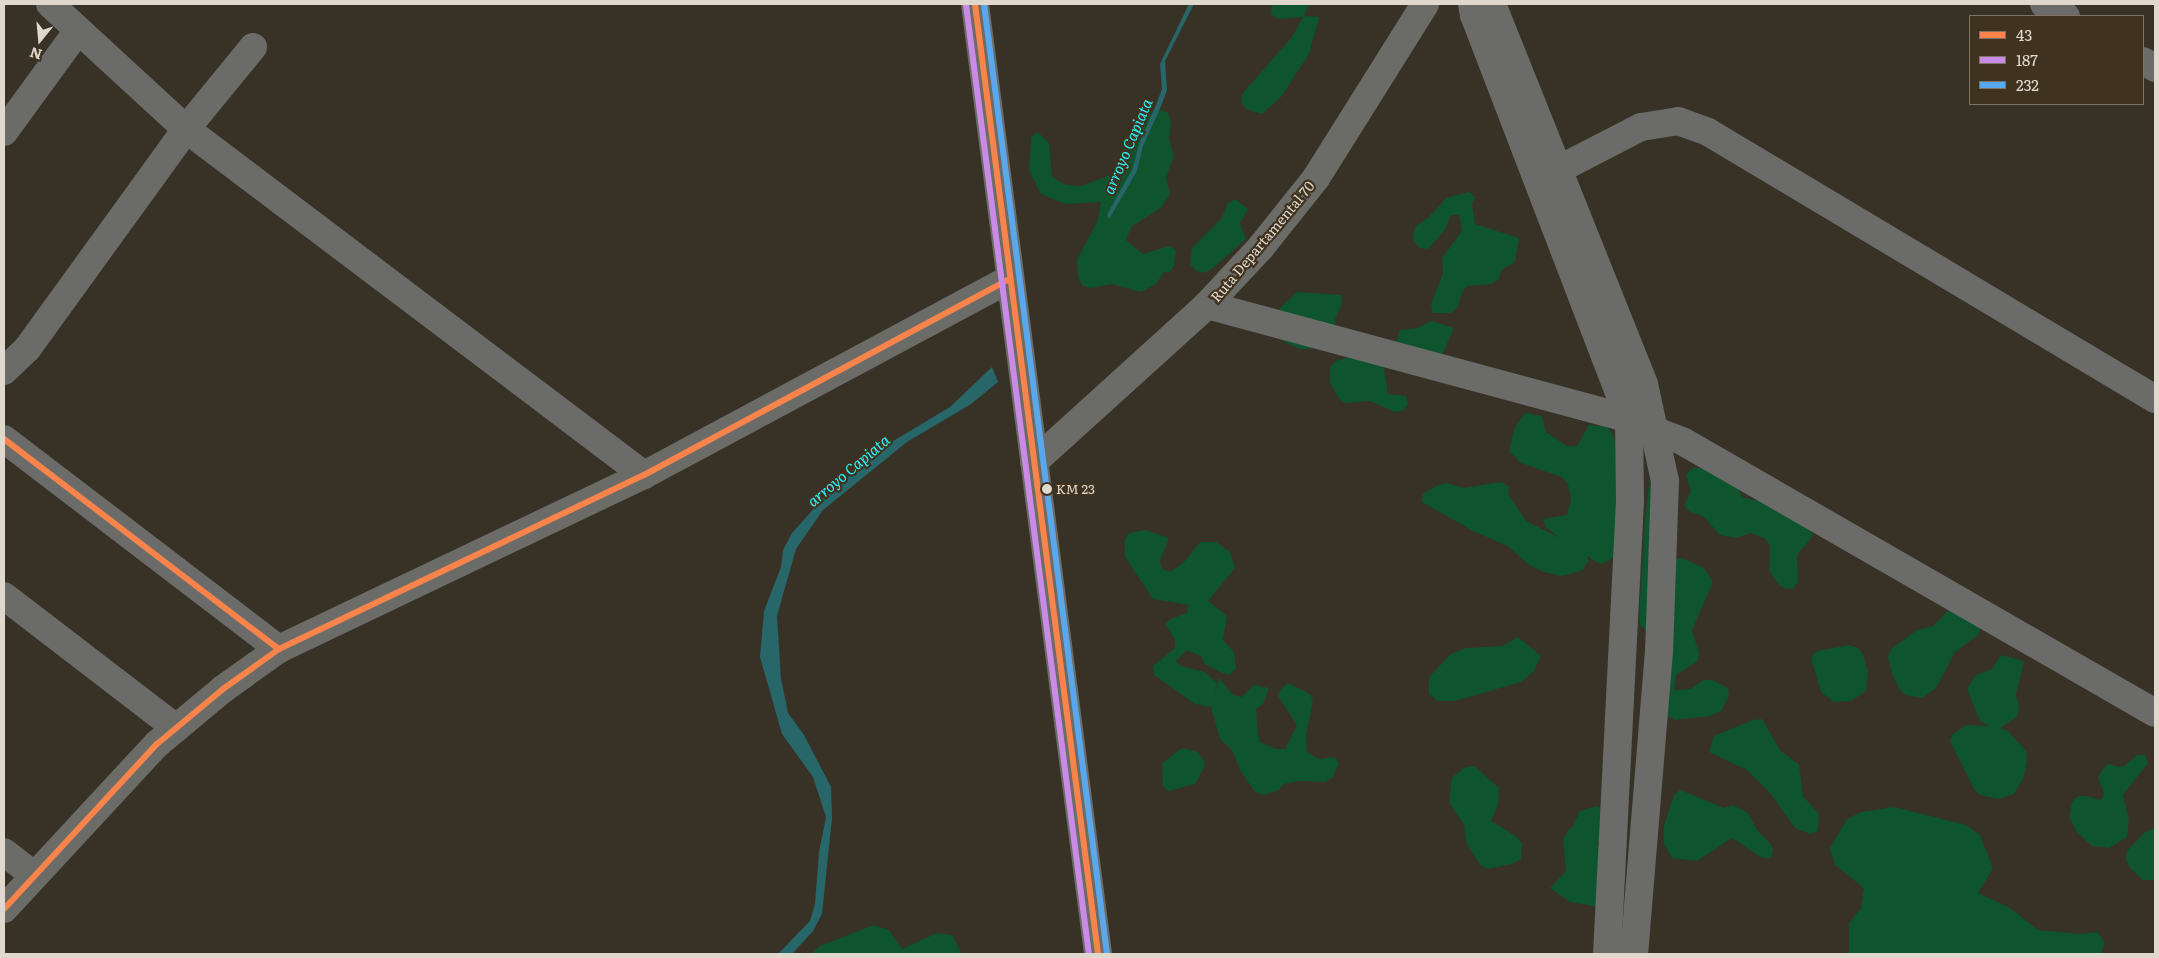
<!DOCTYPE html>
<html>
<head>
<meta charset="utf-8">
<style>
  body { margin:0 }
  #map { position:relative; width:2159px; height:958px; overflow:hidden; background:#383126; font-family:Literata,serif }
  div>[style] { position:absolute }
  .green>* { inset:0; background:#0e542e }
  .water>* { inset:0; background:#276769 }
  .minor>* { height:28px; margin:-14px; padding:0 14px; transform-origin:14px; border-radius:14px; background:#6b6c69 }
  .major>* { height:28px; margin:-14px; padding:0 14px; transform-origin:14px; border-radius:14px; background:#6b6c67 }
  .bus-1>* { height:6px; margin:-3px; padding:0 3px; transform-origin:3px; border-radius:3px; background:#f8844c }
  .bus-2>* { height:6px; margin:-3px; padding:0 3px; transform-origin:3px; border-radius:3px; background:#ca8be6 }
  .bus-3>* { height:6px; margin:-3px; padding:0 3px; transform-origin:3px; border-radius:3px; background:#5aa8eb }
  .dots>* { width:14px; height:14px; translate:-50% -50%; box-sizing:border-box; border:2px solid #3f321f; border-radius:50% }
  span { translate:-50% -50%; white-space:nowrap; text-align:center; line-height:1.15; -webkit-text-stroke:4.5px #3f321f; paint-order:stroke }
  .bus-label { font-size:13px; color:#e0d8cc }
  .left { translate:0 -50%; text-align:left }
  .street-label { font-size:14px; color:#e0d8cc }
  .water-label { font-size:15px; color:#29f4fe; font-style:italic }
  .frame { position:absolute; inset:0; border:5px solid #e0d8cc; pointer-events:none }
  .legend { position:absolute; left:1969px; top:15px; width:175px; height:90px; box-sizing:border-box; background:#3f321f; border:1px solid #7f7464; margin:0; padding:6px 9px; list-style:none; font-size:15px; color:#e0d8cc }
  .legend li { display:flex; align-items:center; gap:10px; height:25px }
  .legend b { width:25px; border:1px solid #7f7464 }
  .north { position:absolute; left:15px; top:15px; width:50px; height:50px; -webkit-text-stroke:4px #3f321f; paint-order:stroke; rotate:197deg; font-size:14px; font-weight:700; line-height:20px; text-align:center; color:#e0d8cc }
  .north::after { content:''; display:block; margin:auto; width:18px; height:22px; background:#e0d8cc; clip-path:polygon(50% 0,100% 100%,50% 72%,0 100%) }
</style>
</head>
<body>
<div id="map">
  <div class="green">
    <div style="clip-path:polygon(1272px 4px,1309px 4px,1304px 16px,1319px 17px,1309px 54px,1281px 97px,1262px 114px,1246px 109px,1241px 102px,1242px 94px,1292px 37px,1303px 17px,1278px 19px,1271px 14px)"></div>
    <div style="clip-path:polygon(1161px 110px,1168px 113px,1171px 121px,1169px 139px,1174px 155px,1166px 178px,1170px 194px,1161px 208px,1132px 226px,1126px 240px,1143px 254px,1169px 246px,1176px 250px,1174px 266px,1169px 273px,1164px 272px,1156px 284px,1141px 292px,1112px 284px,1090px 288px,1082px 285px,1078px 277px,1077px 260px,1097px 222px,1101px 202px,1065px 204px,1041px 194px,1029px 170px,1031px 137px,1038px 132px,1049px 143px,1052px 177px,1066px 185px,1082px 186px,1113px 174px,1122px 161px,1124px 143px,1132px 128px,1143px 116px)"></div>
    <div style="clip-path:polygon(1469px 192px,1475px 197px,1472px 204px,1475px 224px,1519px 238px,1515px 262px,1501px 270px,1499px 279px,1492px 284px,1467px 286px,1462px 292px,1458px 307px,1451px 313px,1433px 313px,1431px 305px,1443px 273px,1442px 258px,1462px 231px,1459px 215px,1451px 215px,1445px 230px,1428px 249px,1420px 248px,1414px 242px,1413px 234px,1416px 226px,1429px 217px,1446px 198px)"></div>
    <div style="clip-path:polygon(1235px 199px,1248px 209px,1240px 223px,1246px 239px,1212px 269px,1204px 273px,1196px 271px,1190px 264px,1192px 248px,1221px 219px,1228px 203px)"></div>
    <div style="clip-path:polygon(1297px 292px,1341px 295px,1342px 304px,1335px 319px,1336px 336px,1326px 348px,1299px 349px,1283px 341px,1278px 334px,1279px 309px)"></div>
    <div style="clip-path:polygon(1432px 321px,1454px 328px,1441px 357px,1395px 345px,1400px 330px,1417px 328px)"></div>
    <div style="clip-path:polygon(1352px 356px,1383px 363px,1388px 394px,1406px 396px,1408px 404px,1403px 411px,1395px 412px,1370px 401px,1345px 403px,1339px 399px,1330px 383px,1330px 367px,1336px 361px)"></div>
    <div style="clip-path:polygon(1525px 413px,1542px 416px,1546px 432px,1567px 446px,1577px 446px,1589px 425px,1607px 427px,1612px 433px,1620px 457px,1615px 556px,1608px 561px,1600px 564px,1587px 556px,1589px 562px,1583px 567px,1586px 568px,1578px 572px,1561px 576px,1544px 572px,1529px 565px,1508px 546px,1475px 532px,1422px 502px,1423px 494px,1438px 485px,1446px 483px,1463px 488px,1502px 482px,1509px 487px,1508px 494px,1526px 521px,1560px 538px,1546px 527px,1543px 519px,1567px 515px,1571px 500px,1568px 484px,1562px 477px,1521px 463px,1509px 451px,1515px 427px)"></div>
    <div style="clip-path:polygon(1655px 437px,1646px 630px,1640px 625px,1639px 616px,1645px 518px)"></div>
    <div style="clip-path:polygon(1692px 468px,1707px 468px,1738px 488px,1742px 497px,1768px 503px,1810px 527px,1813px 536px,1797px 555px,1798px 581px,1794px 588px,1786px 589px,1779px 585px,1769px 571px,1770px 547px,1766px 539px,1751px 533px,1736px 538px,1720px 535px,1704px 517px,1689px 511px,1684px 505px,1691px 491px,1686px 475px)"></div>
    <div style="clip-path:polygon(1145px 530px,1169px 538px,1160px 561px,1162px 569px,1170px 572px,1184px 562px,1200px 542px,1216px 542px,1230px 552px,1235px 568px,1208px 601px,1227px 616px,1223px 640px,1234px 652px,1236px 669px,1229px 675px,1220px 672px,1205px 664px,1202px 657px,1187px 650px,1176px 661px,1181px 666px,1205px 672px,1217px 683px,1212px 702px,1219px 678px,1233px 695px,1242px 697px,1254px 685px,1269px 688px,1263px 704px,1256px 709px,1258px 734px,1260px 742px,1276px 749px,1285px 749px,1297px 725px,1278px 696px,1281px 689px,1288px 683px,1310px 694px,1313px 701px,1306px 735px,1307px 752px,1318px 759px,1335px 757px,1339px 764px,1332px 778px,1325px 782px,1300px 781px,1284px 784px,1279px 790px,1264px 795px,1255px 792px,1241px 772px,1232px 750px,1220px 739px,1211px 707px,1195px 704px,1154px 675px,1153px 666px,1175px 648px,1175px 640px,1165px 624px,1171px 619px,1187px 613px,1188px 605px,1153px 599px,1125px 557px,1125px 540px,1129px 533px)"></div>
    <div style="clip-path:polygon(1682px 558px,1704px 568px,1713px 582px,1692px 630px,1699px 653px,1698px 661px,1676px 675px,1674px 690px,1690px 689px,1704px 680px,1712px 680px,1728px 688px,1729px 696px,1721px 711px,1710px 716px,1675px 720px,1660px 712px,1673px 560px)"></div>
    <div style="clip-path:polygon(1952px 607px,1981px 627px,1978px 635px,1955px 652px,1936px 688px,1922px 698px,1906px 695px,1900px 690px,1892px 674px,1888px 657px,1891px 649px,1917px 630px,1933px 626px)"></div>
    <div style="clip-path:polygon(1518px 637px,1541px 656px,1534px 671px,1521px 682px,1455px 701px,1437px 701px,1429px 694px,1429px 677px,1451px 654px,1466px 648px,1503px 646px)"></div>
    <div style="clip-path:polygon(1850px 645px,1858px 648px,1863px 655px,1868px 672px,1866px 691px,1851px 701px,1834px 702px,1821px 692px,1811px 658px,1817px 651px)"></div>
    <div style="clip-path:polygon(2001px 655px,2024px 661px,2016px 694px,2019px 709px,2017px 717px,2000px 728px,2008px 731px,2026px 751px,2027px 760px,2024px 777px,2014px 794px,1998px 799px,1980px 795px,1974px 789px,1950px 741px,1953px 734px,1966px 725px,1990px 726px,1980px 721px,1967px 689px,1976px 675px,1992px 669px)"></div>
    <div style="clip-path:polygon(1762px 719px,1780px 750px,1799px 765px,1803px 796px,1819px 814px,1818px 831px,1810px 834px,1795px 828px,1770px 793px,1747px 770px,1709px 752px,1714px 736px,1753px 720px)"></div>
    <div style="clip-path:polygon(1182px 748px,1198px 752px,1205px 762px,1203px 770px,1195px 784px,1169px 791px,1163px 786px,1162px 763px)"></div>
    <div style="clip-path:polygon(2137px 755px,2145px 755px,2148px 763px,2123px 795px,2129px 821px,2127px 837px,2109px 848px,2092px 846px,2078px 833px,2069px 818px,2072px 802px,2078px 796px,2086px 796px,2101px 800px,2104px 793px,2098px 778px,2102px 770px,2107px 764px,2123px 767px)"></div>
    <div style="clip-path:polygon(1474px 766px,1499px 788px,1498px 805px,1491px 821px,1517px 837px,1522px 843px,1521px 859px,1512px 864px,1487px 869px,1480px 865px,1466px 842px,1464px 825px,1449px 803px,1452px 777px,1466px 767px)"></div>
    <div style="clip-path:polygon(1680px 790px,1724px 808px,1733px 805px,1748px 813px,1757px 830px,1770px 843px,1773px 850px,1771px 858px,1762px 858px,1732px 838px,1697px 861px,1672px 858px,1664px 844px,1664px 826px,1674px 795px)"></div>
    <div style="clip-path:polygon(1596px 806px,1605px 809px,1601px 837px,1597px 844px,1601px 852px,1599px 913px,1593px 906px,1570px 902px,1550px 888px,1566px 871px,1563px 839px,1567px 832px,1573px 826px,1580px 811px)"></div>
    <div style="clip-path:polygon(1894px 807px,1966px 825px,1980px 835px,1993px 868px,1978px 893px,2010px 908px,2038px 930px,2080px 934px,2097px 932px,2105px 942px,2101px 954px,1849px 954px,1849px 923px,1861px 908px,1864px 888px,1835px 865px,1830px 848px,1847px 819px,1861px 812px)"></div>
    <div style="clip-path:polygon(2155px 828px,2155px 880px,2143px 880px,2130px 868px,2126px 859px,2127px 851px,2145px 832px)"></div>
    <div style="clip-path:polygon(874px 925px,889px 930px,902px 949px,937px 933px,952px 935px,962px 954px,811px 954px,820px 946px)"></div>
  </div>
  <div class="water">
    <div style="clip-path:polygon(1189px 4px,1194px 4px,1165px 61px,1167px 90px,1162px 104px,1143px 146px,1137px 171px,1109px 219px,1107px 215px,1133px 168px,1139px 144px,1156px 105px,1162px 89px,1160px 64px)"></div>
    <div style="clip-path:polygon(992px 367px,998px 382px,971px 404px,907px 442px,823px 510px,796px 549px,777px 616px,781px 679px,788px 713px,804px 735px,831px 787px,832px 818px,822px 914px,813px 931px,792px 954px,778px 954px,810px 921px,815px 904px,819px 852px,826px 817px,813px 777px,782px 734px,760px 657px,764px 611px,781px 567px,783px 550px,792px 533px,829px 492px,890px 443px,950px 407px)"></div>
  </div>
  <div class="minor">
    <div style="left:50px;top:4px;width:185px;rotate:42.6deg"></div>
    <div style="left:186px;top:129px;width:574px;rotate:37.07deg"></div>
    <div style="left:1472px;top:4px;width:11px;rotate:80deg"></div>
    <div style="left:1474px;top:15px;width:433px;rotate:69deg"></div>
    <div style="left:1629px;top:419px;width:82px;rotate:89.3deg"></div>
    <div style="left:1630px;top:501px;width:454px;rotate:92.9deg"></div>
    <div style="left:1492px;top:4px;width:409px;rotate:68.2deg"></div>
    <div style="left:1644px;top:384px;width:99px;rotate:77.8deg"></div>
    <div style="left:1665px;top:481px;width:170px;rotate:92deg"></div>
    <div style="left:1659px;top:651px;width:304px;rotate:94.7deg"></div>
    <div style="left:2044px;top:4px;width:25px;rotate:29deg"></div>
    <div style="left:2143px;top:61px;width:14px;rotate:30deg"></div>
    <div style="left:4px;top:132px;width:124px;rotate:-53.9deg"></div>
    <div style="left:1542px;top:178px;width:111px;rotate:-27.3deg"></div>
    <div style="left:1641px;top:127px;width:37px;rotate:-9deg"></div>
    <div style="left:1678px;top:121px;width:32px;rotate:20deg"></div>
    <div style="left:1708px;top:132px;width:521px;rotate:30.85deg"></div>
    <div style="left:1207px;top:305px;width:437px;rotate:15.1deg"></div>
    <div style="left:4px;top:371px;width:32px;rotate:-44deg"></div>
    <div style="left:27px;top:349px;width:271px;rotate:-54.1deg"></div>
    <div style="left:186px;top:129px;width:106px;rotate:-50.7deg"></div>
    <div style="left:1656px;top:431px;width:30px;rotate:21deg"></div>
    <div style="left:1684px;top:442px;width:543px;rotate:29.91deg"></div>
    <div style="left:4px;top:439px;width:346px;rotate:37.4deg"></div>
    <div style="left:4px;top:596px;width:217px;rotate:37.5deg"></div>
    <div style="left:4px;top:852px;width:37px;rotate:38deg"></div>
  </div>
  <div class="major">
    <div style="left:975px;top:4px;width:958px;rotate:82.62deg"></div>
    <div style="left:1034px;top:462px;width:234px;rotate:-42.2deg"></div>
    <div style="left:1207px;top:305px;width:79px;rotate:-47deg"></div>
    <div style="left:1261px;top:247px;width:88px;rotate:-51.4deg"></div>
    <div style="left:1316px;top:178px;width:205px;rotate:-57.9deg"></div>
    <div style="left:4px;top:909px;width:225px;rotate:-47.2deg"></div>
    <div style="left:157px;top:744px;width:86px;rotate:-39.8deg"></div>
    <div style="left:223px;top:689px;width:69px;rotate:-35.5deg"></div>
    <div style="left:279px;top:649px;width:404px;rotate:-25.5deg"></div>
    <div style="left:644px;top:475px;width:415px;rotate:-28.2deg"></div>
  </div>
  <div class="bus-1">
    <div style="left:975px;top:4px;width:958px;rotate:82.62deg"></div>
    <div style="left:4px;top:439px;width:346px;rotate:37.4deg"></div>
    <div style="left:4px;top:909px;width:225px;rotate:-47.2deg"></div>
    <div style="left:157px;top:744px;width:86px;rotate:-39.8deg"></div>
    <div style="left:223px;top:689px;width:69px;rotate:-35.5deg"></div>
    <div style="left:279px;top:649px;width:404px;rotate:-25.5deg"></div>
    <div style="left:644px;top:475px;width:415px;rotate:-28.2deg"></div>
  </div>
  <div class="bus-2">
    <div style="left:966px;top:5px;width:957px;rotate:82.62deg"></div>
  </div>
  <div class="bus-3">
    <div style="left:984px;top:4px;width:957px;rotate:82.62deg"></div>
  </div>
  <div class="dots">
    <div style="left:1047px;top:489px;background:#e0d8cc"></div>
  </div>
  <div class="bus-label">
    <span class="left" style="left:1056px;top:489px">KM 23</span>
  </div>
  <div class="street-label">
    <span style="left:1262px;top:241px;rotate:-50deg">Ruta Departamental 70</span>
  </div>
  <div class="water-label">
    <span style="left:1127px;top:146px;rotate:-67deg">arroyo Capiata</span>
    <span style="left:848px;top:470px;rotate:-40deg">arroyo Capiata</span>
  </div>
  <div class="frame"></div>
  <ul class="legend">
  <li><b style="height:6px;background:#f8844c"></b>43</li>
  <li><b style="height:6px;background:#ca8be6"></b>187</li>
  <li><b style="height:6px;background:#5aa8eb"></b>232</li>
  </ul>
  <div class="north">N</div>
</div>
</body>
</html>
